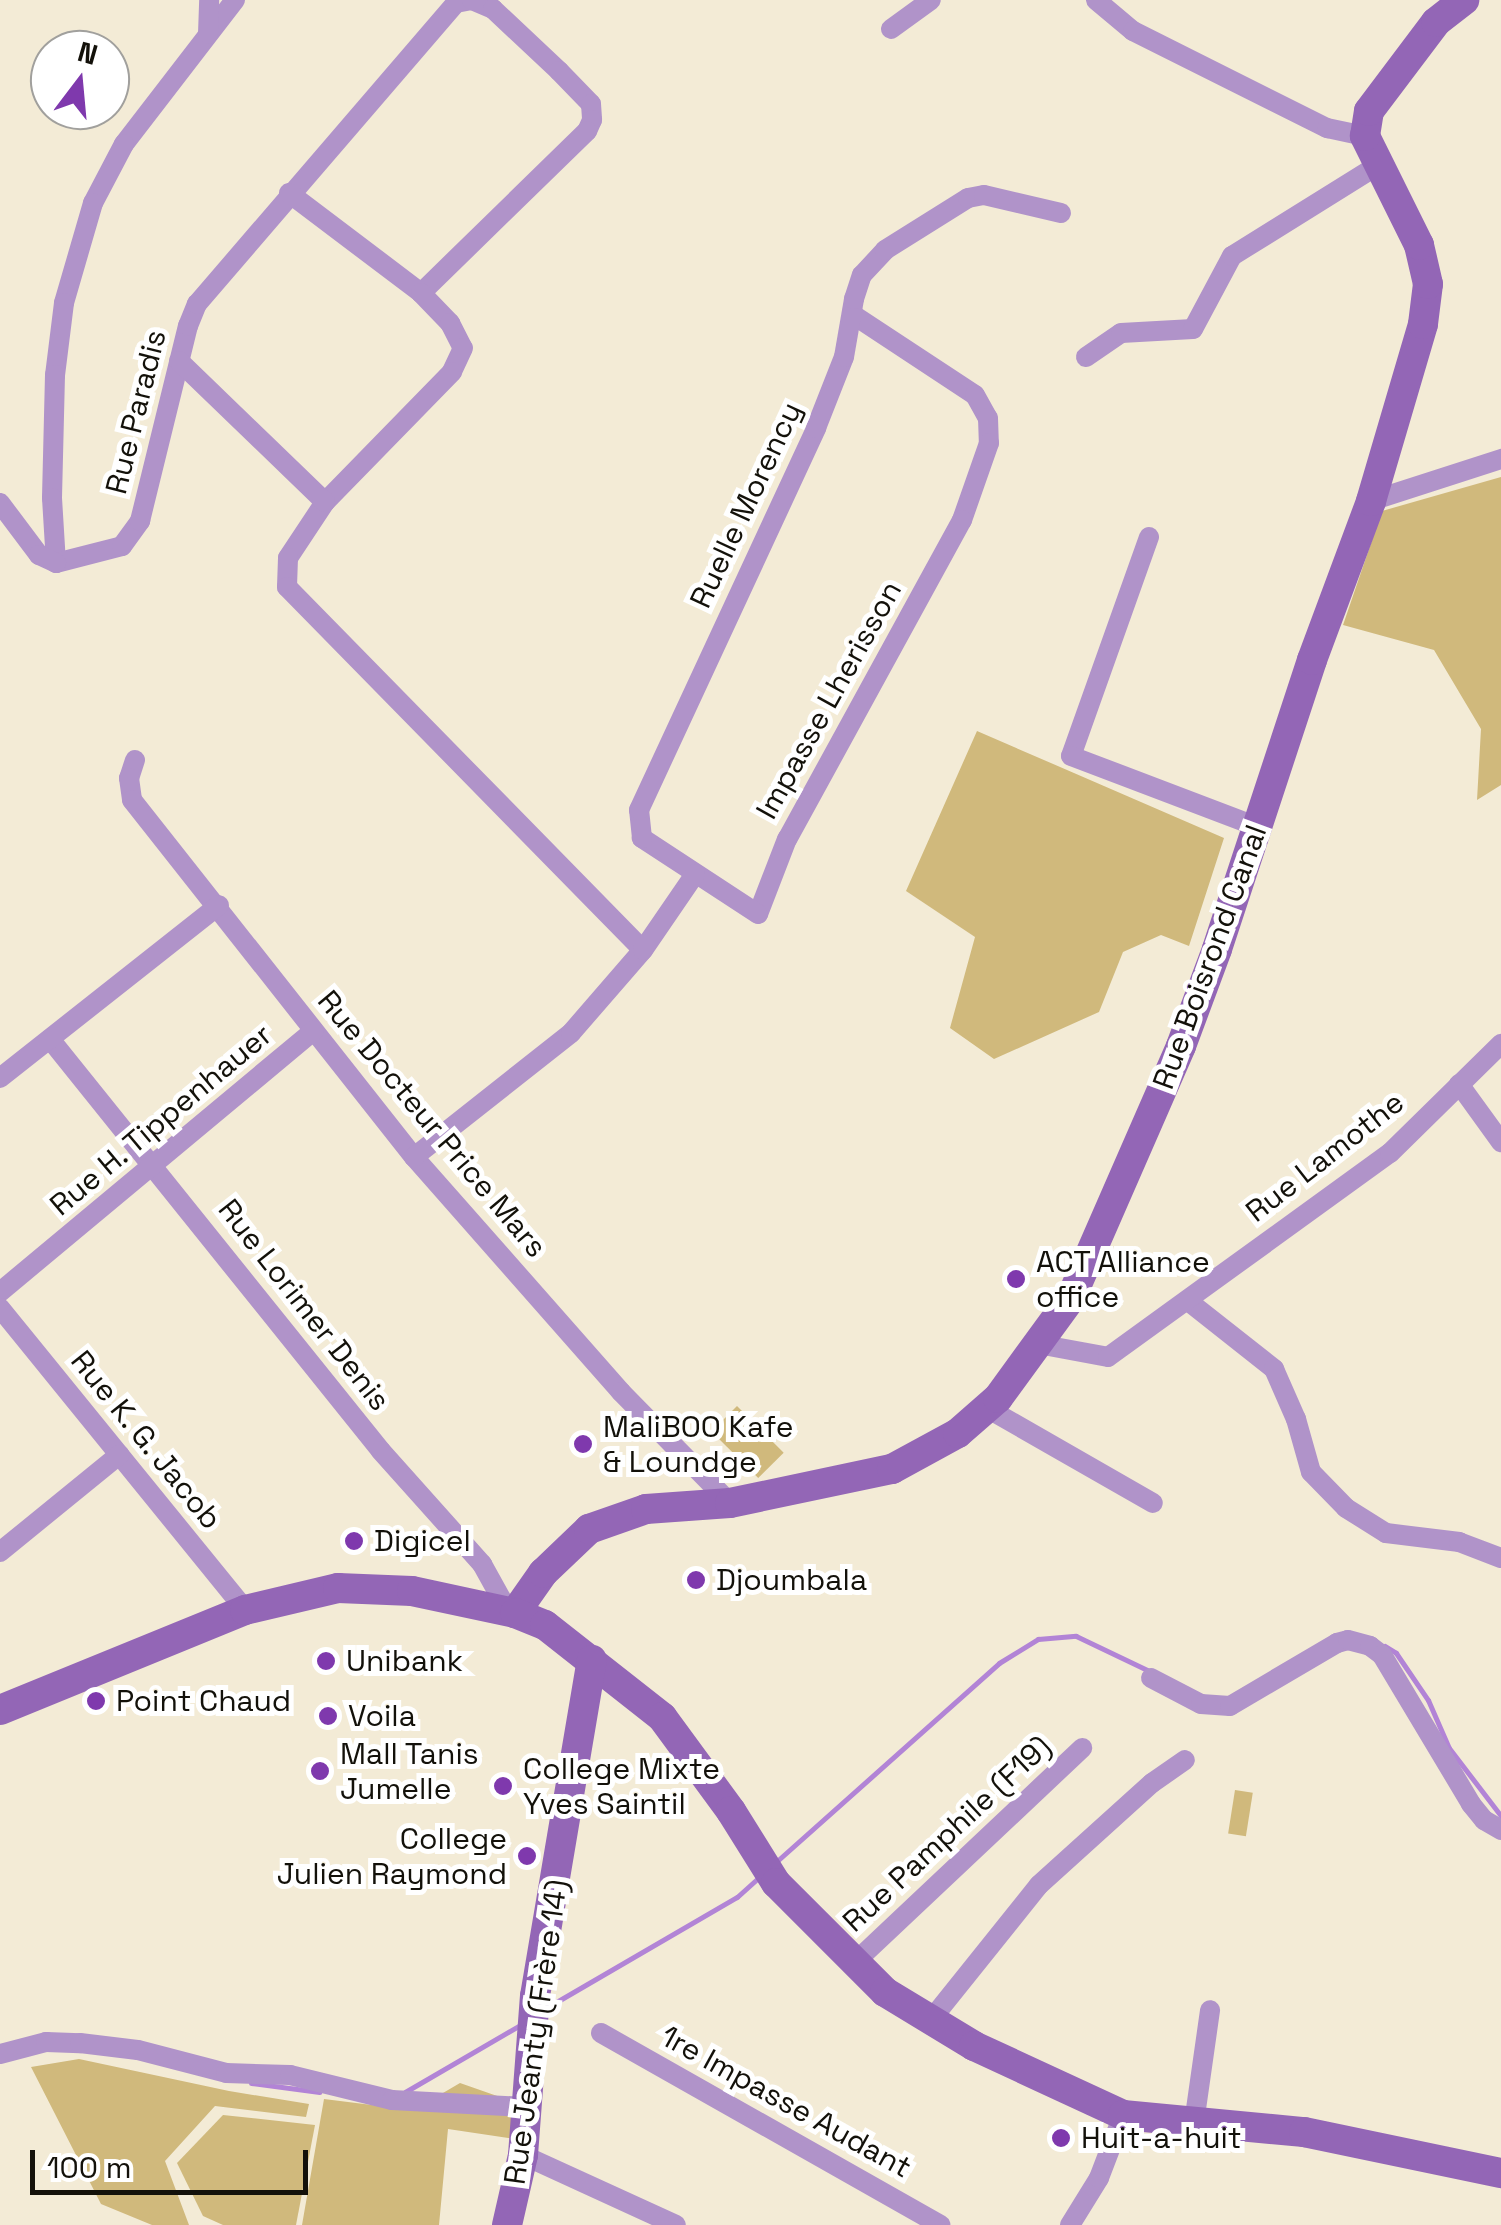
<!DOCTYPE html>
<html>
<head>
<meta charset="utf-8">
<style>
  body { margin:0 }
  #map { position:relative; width:1501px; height:2225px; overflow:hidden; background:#f3ebd6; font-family:"Space Grotesk",sans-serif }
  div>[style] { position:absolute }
  .green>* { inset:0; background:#d0b97c; transform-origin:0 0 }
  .stream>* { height:5px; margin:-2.5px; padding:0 2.5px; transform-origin:2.5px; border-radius:2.5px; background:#b284d6 }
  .street>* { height:20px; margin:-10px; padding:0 10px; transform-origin:10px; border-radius:10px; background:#b093c9 }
  .secondary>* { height:30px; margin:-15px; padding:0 15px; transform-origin:15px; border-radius:15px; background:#9366b6 }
  .dots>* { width:28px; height:28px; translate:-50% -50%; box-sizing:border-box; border:5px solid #fff; border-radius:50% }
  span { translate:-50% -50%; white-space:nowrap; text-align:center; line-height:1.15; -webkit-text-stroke:10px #fff; paint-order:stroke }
  .street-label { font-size:30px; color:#13110a }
  .poi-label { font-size:30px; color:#13110a }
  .left { translate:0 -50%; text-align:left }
  .right { translate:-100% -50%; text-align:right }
  .north { position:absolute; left:30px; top:30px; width:100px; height:100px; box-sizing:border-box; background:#fff; border:2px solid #a1a09d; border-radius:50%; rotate:16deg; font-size:28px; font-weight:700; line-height:40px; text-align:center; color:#13110a }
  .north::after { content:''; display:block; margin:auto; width:35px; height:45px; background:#7f39ad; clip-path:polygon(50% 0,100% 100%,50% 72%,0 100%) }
  .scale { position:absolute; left:30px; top:2150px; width:278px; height:45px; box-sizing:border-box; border:5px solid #13110a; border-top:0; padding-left:12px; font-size:30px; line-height:35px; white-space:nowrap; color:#13110a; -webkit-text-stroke:8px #fff; paint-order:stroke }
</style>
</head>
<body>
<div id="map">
  <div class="green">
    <div style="clip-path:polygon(1501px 477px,1501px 785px,1477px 800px,1481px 729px,1434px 650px,1343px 625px,1382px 511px)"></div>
    <div style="clip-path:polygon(977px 731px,1224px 838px,1189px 946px,1161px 935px,1123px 952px,1099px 1012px,994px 1059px,950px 1028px,975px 937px,906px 891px)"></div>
    <div style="left:737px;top:1406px;width:66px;height:36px;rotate:45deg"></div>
    <div style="left:1235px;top:1790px;width:18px;height:44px;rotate:9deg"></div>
    <div style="clip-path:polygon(79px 2059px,229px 2091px,309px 2104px,306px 2117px,215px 2106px,165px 2161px,189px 2225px,152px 2225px,101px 2204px,31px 2067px)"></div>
    <div style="clip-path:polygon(460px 2083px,520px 2104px,515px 2139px,448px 2129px,439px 2225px,302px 2225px,324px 2099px,388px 2107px,431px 2100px)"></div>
    <div style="clip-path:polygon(223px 2115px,315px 2125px,296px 2225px,223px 2225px,203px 2216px,177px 2163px)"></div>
  </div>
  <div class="stream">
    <div style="left:1385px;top:1646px;width:13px;rotate:32deg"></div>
    <div style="left:1396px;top:1653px;width:57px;rotate:55.8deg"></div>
    <div style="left:1428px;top:1700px;width:52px;rotate:66.4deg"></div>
    <div style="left:1449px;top:1748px;width:86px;rotate:52.6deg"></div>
    <div style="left:777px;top:1861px;width:297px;rotate:-41.7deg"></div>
    <div style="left:999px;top:1663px;width:46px;rotate:-31.6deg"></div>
    <div style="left:1038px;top:1639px;width:38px;rotate:-5deg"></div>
    <div style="left:1076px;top:1636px;width:83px;rotate:25.6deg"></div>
    <div style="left:546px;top:2008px;width:221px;rotate:-30.2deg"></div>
    <div style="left:737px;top:1897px;width:28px;rotate:-42deg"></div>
    <div style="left:251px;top:2083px;width:69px;rotate:7.5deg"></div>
    <div style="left:405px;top:2092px;width:133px;rotate:-30.2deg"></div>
  </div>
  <div class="street">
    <div style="left:235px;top:0;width:182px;rotate:127.6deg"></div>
    <div style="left:124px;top:144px;width:67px;rotate:117.7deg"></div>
    <div style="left:93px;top:203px;width:104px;rotate:106.2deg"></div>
    <div style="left:64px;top:303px;width:73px;rotate:97.1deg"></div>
    <div style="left:55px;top:375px;width:123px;rotate:91.4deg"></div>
    <div style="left:52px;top:498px;width:65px;rotate:86.5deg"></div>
    <div style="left:56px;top:563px;width:68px;rotate:-14.4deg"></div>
    <div style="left:122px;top:546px;width:31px;rotate:-54deg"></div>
    <div style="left:140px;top:521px;width:201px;rotate:-76.2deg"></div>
    <div style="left:188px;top:326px;width:24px;rotate:-68deg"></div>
    <div style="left:197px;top:304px;width:397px;rotate:-49.3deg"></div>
    <div style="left:456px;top:3px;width:16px;rotate:-11deg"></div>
    <div style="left:472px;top:0;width:23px;rotate:23deg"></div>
    <div style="left:493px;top:9px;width:91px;rotate:43.2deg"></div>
    <div style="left:559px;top:71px;width:46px;rotate:45.9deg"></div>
    <div style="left:591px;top:104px;width:16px;rotate:86deg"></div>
    <div style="left:592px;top:120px;width:12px;rotate:114deg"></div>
    <div style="left:587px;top:131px;width:232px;rotate:135.7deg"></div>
    <div style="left:1096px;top:0;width:48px;rotate:40deg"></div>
    <div style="left:1133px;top:31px;width:217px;rotate:26.6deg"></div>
    <div style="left:1327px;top:128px;width:39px;rotate:12deg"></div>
    <div style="left:891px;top:29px;width:49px;rotate:-35.9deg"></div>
    <div style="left:208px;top:34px;width:34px;rotate:-88deg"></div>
    <div style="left:289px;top:193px;width:166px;rotate:37.1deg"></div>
    <div style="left:421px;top:293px;width:42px;rotate:46deg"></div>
    <div style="left:450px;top:323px;width:28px;rotate:63deg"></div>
    <div style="left:463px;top:348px;width:26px;rotate:115deg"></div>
    <div style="left:452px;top:372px;width:182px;rotate:134.3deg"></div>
    <div style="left:325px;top:502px;width:67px;rotate:123.5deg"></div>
    <div style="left:288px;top:558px;width:29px;rotate:92deg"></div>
    <div style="left:287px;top:587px;width:508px;rotate:45.56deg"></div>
    <div style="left:852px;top:314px;width:147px;rotate:33.4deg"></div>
    <div style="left:975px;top:395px;width:26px;rotate:61deg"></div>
    <div style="left:988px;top:418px;width:25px;rotate:88deg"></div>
    <div style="left:989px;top:443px;width:82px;rotate:109.3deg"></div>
    <div style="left:962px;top:520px;width:364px;rotate:118.7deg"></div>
    <div style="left:787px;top:839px;width:80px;rotate:111.1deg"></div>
    <div style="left:758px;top:914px;width:139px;rotate:-146.8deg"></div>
    <div style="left:642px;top:838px;width:28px;rotate:-96deg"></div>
    <div style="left:639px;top:810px;width:421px;rotate:-65.1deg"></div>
    <div style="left:816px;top:428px;width:76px;rotate:-68.5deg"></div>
    <div style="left:844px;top:357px;width:59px;rotate:-80.2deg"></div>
    <div style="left:854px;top:299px;width:25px;rotate:-72deg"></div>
    <div style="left:862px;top:275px;width:34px;rotate:-47deg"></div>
    <div style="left:885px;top:250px;width:98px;rotate:-32.1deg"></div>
    <div style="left:968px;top:198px;width:16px;rotate:-11deg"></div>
    <div style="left:984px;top:195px;width:79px;rotate:13.2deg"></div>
    <div style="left:1086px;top:357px;width:42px;rotate:-34.4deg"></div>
    <div style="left:1121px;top:333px;width:72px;rotate:-3.2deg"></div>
    <div style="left:1193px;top:329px;width:83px;rotate:-61.9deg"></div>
    <div style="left:1232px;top:256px;width:174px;rotate:-31.9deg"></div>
    <div style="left:179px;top:361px;width:203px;rotate:44deg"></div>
    <div style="left:1371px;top:501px;width:137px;rotate:-17.9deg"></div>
    <div style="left:0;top:503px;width:65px;rotate:53.1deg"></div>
    <div style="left:39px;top:555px;width:19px;rotate:25deg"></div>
    <div style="left:1149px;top:537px;width:232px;rotate:109.6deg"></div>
    <div style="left:1071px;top:756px;width:200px;rotate:20.8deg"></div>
    <div style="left:135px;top:760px;width:19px;rotate:108deg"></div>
    <div style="left:129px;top:778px;width:22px;rotate:82deg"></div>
    <div style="left:132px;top:800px;width:455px;rotate:51.7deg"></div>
    <div style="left:414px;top:1157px;width:313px;rotate:48.6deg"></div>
    <div style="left:621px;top:1392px;width:156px;rotate:45.5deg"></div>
    <div style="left:50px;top:1039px;width:528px;rotate:51.22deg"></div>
    <div style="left:381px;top:1451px;width:152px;rotate:48.2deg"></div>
    <div style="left:482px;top:1564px;width:54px;rotate:61deg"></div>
    <div style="left:0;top:1078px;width:279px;rotate:-38.3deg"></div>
    <div style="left:1459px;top:1084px;width:72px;rotate:54.1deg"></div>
    <div style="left:414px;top:1157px;width:200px;rotate:-38.3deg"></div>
    <div style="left:571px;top:1033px;width:110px;rotate:-49.1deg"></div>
    <div style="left:643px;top:950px;width:92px;rotate:-55.6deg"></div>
    <div style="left:0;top:1292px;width:408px;rotate:-39.8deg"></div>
    <div style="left:1188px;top:1301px;width:110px;rotate:38.3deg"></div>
    <div style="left:1274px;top:1369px;width:55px;rotate:66.3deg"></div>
    <div style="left:1296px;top:1419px;width:55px;rotate:74.2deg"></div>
    <div style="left:1311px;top:1472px;width:50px;rotate:45.8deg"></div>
    <div style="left:1346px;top:1508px;width:47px;rotate:32deg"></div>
    <div style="left:1386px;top:1533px;width:74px;rotate:7deg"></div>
    <div style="left:1459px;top:1542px;width:45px;rotate:20.9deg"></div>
    <div style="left:0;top:1308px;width:389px;rotate:50.9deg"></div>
    <div style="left:1038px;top:1344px;width:71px;rotate:10.5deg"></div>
    <div style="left:1108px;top:1357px;width:348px;rotate:-35.9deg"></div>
    <div style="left:1390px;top:1153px;width:156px;rotate:-44.5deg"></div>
    <div style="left:987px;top:1408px;width:191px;rotate:29.8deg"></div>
    <div style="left:0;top:1552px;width:154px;rotate:-39.2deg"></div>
    <div style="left:1151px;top:1678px;width:56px;rotate:27.5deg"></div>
    <div style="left:1201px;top:1704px;width:29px;rotate:4deg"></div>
    <div style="left:1230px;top:1706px;width:124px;rotate:-30.5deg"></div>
    <div style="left:1337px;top:1643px;width:11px;rotate:-15deg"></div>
    <div style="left:1348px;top:1640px;width:23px;rotate:15deg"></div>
    <div style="left:1370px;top:1646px;width:15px;rotate:37deg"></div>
    <div style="left:1382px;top:1655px;width:174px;rotate:59.1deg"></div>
    <div style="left:1471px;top:1804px;width:21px;rotate:51deg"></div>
    <div style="left:1484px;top:1820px;width:20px;rotate:30deg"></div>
    <div style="left:853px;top:1964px;width:315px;rotate:-43.3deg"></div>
    <div style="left:930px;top:2021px;width:174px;rotate:-51.3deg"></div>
    <div style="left:1039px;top:1885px;width:152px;rotate:-42.1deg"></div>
    <div style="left:1152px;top:1783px;width:40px;rotate:-34.9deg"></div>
    <div style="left:601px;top:2033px;width:390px;rotate:29.5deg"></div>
    <div style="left:0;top:2054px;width:48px;rotate:-14.6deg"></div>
    <div style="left:46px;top:2042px;width:34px;rotate:2deg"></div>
    <div style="left:80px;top:2043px;width:58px;rotate:6.9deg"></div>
    <div style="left:138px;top:2050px;width:91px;rotate:14.6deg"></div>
    <div style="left:226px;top:2073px;width:64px;rotate:1.8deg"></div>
    <div style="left:290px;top:2075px;width:105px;rotate:13.8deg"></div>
    <div style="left:392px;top:2100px;width:134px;rotate:3deg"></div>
    <div style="left:1194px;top:2123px;width:114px;rotate:-81.9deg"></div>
    <div style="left:523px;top:2155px;width:168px;rotate:24.6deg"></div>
    <div style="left:1070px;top:2225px;width:55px;rotate:-58.3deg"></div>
    <div style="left:1099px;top:2178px;width:67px;rotate:-69.1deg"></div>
  </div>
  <div class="secondary">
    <div style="left:515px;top:1613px;width:49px;rotate:-55deg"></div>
    <div style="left:543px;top:1573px;width:64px;rotate:-43.7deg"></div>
    <div style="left:589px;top:1529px;width:60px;rotate:-19.3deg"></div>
    <div style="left:646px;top:1509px;width:84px;rotate:-4.1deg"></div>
    <div style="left:730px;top:1503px;width:166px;rotate:-11.9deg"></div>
    <div style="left:892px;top:1469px;width:75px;rotate:-28.6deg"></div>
    <div style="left:958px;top:1433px;width:53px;rotate:-41.2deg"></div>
    <div style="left:998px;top:1398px;width:124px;rotate:-53.9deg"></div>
    <div style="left:1071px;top:1298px;width:275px;rotate:-66.4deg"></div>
    <div style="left:1181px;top:1046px;width:103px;rotate:-69.6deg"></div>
    <div style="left:1217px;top:949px;width:304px;rotate:-71.8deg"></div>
    <div style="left:1312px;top:660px;width:170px;rotate:-69.6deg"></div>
    <div style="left:1371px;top:501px;width:184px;rotate:-73.6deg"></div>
    <div style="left:1423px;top:324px;width:40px;rotate:-82.9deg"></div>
    <div style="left:1428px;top:284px;width:40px;rotate:-103deg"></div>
    <div style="left:1419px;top:245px;width:122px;rotate:-116.4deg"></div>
    <div style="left:1365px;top:136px;width:25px;rotate:-81deg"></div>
    <div style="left:1369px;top:111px;width:111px;rotate:-53deg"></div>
    <div style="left:1436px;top:22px;width:36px;rotate:-38deg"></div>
    <div style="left:0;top:1710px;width:265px;rotate:-22.2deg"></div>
    <div style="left:245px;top:1610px;width:96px;rotate:-13.3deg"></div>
    <div style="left:338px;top:1588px;width:74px;rotate:2.3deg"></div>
    <div style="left:412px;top:1591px;width:105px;rotate:12.1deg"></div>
    <div style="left:515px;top:1613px;width:32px;rotate:22deg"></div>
    <div style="left:545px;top:1625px;width:149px;rotate:38.2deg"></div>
    <div style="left:662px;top:1717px;width:117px;rotate:53.7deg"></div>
    <div style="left:731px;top:1811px;width:85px;rotate:58deg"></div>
    <div style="left:776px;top:1883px;width:154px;rotate:45deg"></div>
    <div style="left:885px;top:1992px;width:104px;rotate:31.2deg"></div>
    <div style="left:974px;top:2046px;width:164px;rotate:24.8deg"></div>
    <div style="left:1123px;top:2115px;width:182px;rotate:5.4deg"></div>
    <div style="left:1304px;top:2132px;width:201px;rotate:11.8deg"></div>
    <div style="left:507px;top:2225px;width:72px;rotate:-77.1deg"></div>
    <div style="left:523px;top:2155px;width:159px;rotate:-85.7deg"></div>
    <div style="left:535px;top:1996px;width:341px;rotate:-80.4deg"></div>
  </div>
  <div class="dots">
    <div style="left:1016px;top:1279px;background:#7f39ad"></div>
    <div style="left:583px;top:1444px;background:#7f39ad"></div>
    <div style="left:354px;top:1541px;background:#7f39ad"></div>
    <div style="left:696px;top:1580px;background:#7f39ad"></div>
    <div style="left:326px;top:1661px;background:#7f39ad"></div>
    <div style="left:96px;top:1701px;background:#7f39ad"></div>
    <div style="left:328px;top:1716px;background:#7f39ad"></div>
    <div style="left:320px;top:1771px;background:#7f39ad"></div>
    <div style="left:503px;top:1786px;background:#7f39ad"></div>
    <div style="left:527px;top:1856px;background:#7f39ad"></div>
    <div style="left:1061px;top:2138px;background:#7f39ad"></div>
  </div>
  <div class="street-label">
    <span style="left:136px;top:412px;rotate:-76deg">Rue Paradis</span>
    <span style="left:746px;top:505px;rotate:-65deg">Ruelle Morency</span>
    <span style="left:829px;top:700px;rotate:-61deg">Impasse Lherisson</span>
    <span style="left:1210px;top:957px;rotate:-70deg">Rue Boisrond Canal</span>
    <span style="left:161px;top:1120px;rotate:-40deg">Rue H. Tippenhauer</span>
    <span style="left:432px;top:1124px;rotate:50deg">Rue Docteur Price Mars</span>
    <span style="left:1325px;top:1157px;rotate:-38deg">Rue Lamothe</span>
    <span style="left:304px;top:1305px;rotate:52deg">Rue Lorimer Denis</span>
    <span style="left:146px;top:1440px;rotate:51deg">Rue K. G. Jacob</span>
    <span style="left:947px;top:1834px;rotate:-43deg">Rue Pamphile (F19)</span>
    <span style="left:536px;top:2032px;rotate:-82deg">Rue Jeanty (Frère 14)</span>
    <span style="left:786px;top:2102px;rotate:29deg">1re Impasse Audant</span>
  </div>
  <div class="poi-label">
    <span class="left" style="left:1036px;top:1279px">ACT Alliance<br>office</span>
    <span class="left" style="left:603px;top:1444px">MaliBOO Kafe<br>&amp; Loundge</span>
    <span class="left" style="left:374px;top:1541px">Digicel</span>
    <span class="left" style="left:716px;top:1580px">Djoumbala</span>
    <span class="left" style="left:346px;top:1661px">Unibank</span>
    <span class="left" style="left:116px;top:1701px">Point Chaud</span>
    <span class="left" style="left:348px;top:1716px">Voila</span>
    <span class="left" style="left:340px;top:1771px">Mall Tanis<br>Jumelle</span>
    <span class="left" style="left:523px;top:1786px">College Mixte<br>Yves Saintil</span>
    <span class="right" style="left:507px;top:1856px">College<br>Julien Raymond</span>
    <span class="left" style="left:1081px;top:2138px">Huit-a-huit</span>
  </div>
  <div class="north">N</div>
  <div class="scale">100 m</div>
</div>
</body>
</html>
